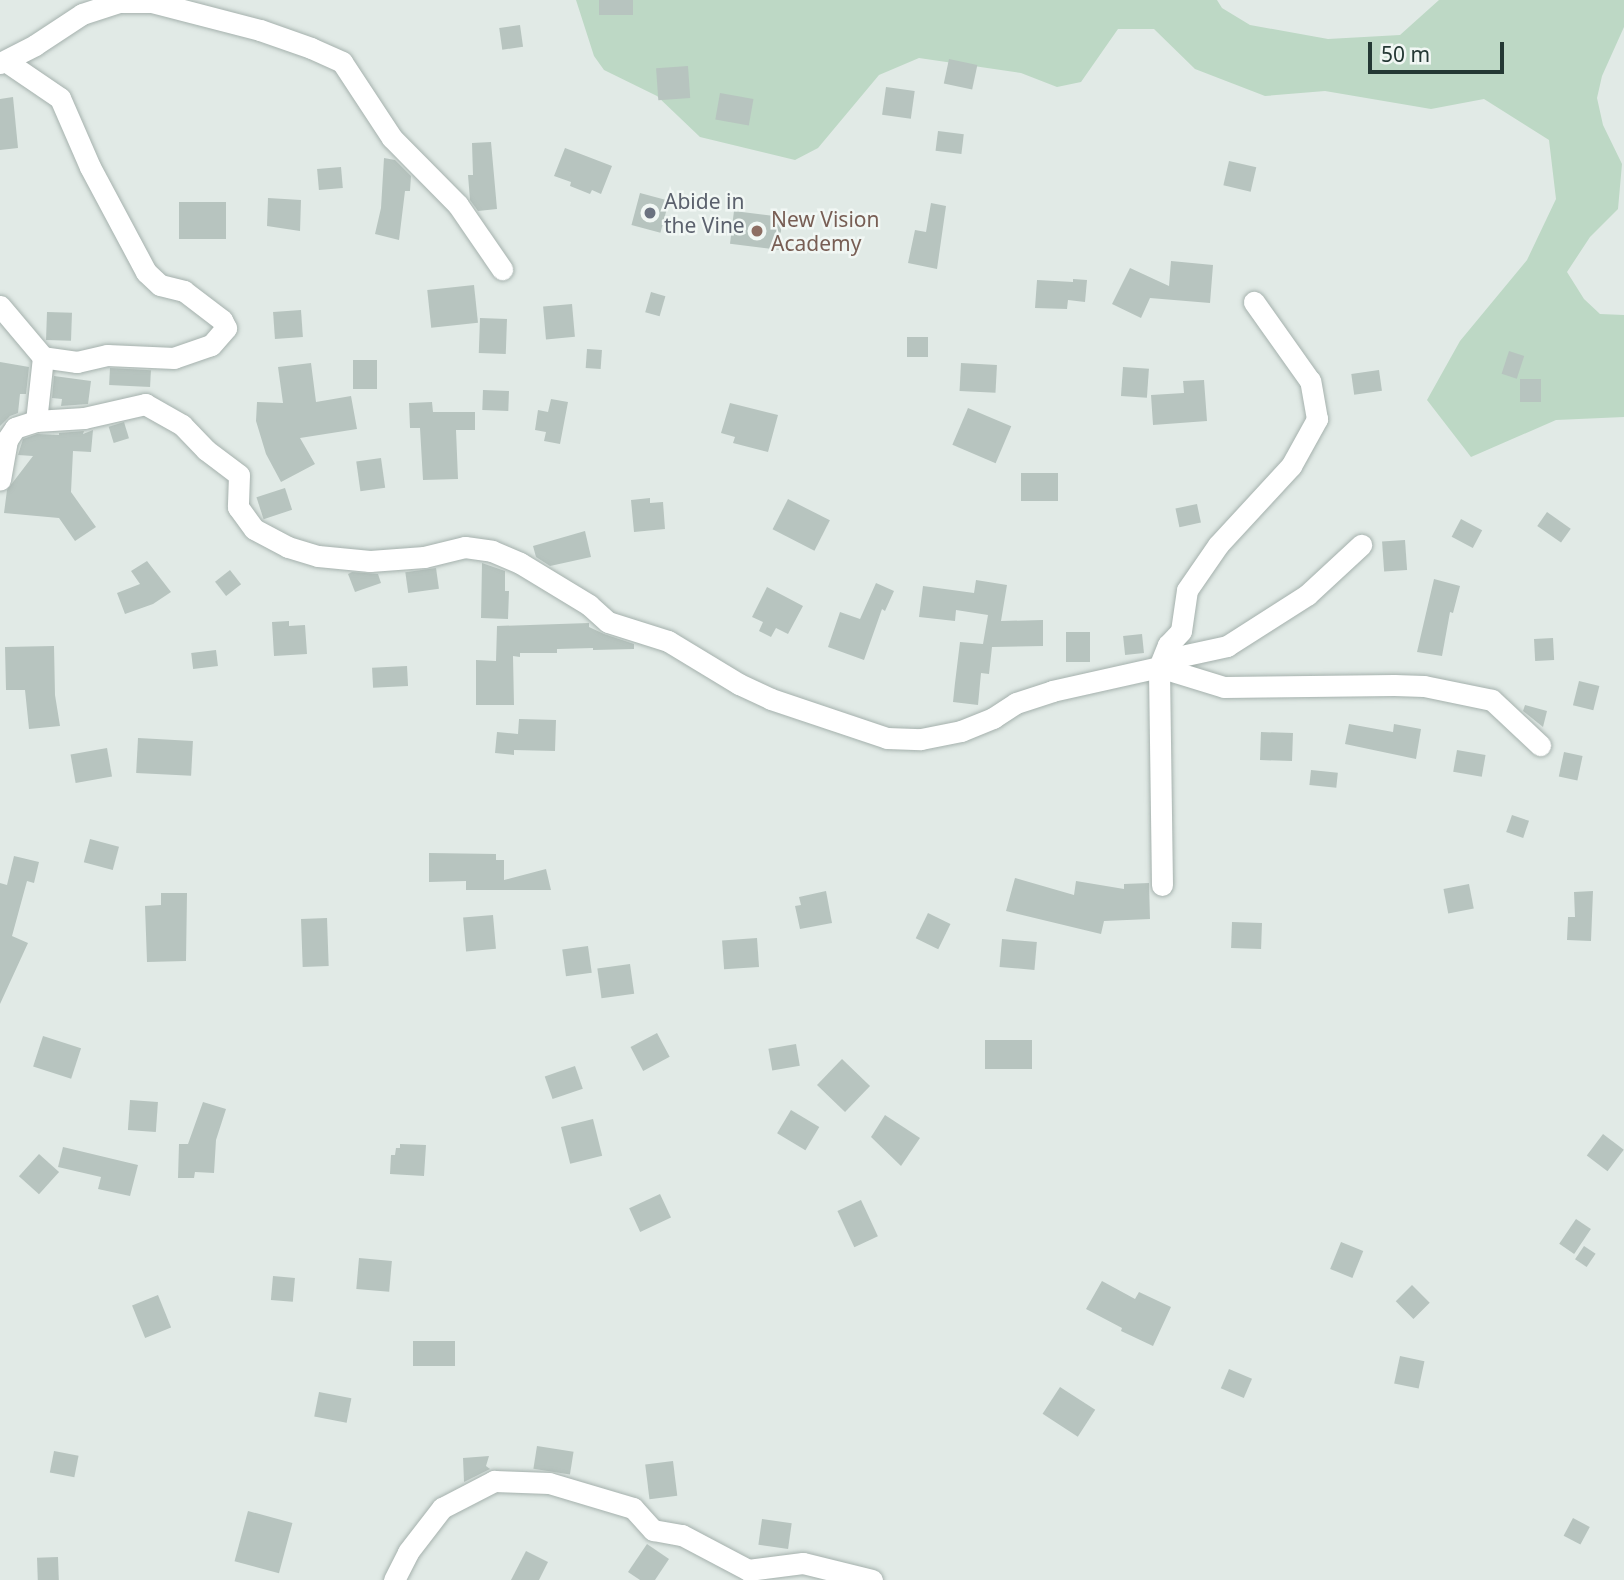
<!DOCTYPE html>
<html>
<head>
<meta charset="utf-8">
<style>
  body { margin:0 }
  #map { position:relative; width:1624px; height:1580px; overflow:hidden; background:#e1eae6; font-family:"Noto Sans",sans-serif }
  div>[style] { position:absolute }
  .green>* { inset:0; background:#bdd8c5 }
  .building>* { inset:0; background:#b7c4bf; transform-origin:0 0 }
  .roads { filter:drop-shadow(0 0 2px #a5b1ad) drop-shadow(0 0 2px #a5b1ad) }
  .minor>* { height:21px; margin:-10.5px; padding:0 10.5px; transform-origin:10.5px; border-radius:10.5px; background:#fff }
  .dots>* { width:19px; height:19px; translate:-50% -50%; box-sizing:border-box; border:4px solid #f1f7f4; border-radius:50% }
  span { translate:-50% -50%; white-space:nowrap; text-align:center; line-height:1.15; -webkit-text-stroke:5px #f1f7f4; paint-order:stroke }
  .worship-label { font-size:21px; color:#5b616d }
  .left { translate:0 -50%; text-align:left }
  .education-label { font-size:21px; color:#785e54 }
  .scale { position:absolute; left:1368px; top:42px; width:136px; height:32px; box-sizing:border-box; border:4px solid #243834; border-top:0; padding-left:9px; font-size:21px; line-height:24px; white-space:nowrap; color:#243834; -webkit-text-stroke:5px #f1f7f4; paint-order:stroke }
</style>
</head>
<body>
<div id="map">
  <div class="green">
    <div style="clip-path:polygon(576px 0,1217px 0,1222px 8px,1250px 25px,1328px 39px,1400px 35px,1439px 0,1624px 0,1624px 27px,1602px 76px,1597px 98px,1603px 125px,1622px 164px,1618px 209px,1590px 237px,1567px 272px,1584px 299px,1600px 314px,1624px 315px,1624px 417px,1556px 420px,1471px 457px,1427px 400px,1460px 341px,1527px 260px,1556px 199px,1549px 140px,1484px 99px,1431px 109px,1325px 91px,1265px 96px,1195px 69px,1154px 29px,1118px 29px,1081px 82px,1057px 87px,1021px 73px,919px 58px,879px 75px,818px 148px,795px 160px,700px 137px,657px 96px,604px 70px,594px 56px)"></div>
  </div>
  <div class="building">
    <div style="left:599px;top:0;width:34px;height:15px"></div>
    <div style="left:520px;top:25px;width:22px;height:21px;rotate:82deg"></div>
    <div style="left:949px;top:59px;width:29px;height:25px;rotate:12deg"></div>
    <div style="left:688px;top:66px;width:32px;height:32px;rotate:86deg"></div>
    <div style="left:886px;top:87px;width:29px;height:28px;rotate:8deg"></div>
    <div style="left:720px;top:93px;width:34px;height:27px;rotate:10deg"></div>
    <div style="clip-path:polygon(13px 97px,18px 148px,0 150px,0 99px)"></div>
    <div style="left:938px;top:131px;width:26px;height:20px;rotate:7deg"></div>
    <div style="clip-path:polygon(491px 142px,497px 209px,478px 211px,470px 200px,468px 175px,473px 175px,472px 143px)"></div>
    <div style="clip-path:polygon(565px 148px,612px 166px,601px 194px,592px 190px,590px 194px,570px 186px,571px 182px,554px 176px)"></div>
    <div style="clip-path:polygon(384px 158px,395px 160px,411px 176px,410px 191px,405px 191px,399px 240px,375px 234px,381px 208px)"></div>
    <div style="left:1229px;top:161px;width:28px;height:25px;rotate:13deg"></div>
    <div style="left:341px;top:167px;width:21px;height:24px;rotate:85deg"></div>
    <div style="left:640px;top:193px;width:30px;height:33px;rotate:15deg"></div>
    <div style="clip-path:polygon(268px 198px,301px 200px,300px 231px,267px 226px)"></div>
    <div style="left:179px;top:202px;width:47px;height:37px"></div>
    <div style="clip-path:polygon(931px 203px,946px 206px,937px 269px,908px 263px,915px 230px,926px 232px)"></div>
    <div style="left:734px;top:211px;width:49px;height:33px;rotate:7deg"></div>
    <div style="clip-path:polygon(1171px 261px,1213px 265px,1210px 303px,1150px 298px,1141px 318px,1112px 304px,1130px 268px,1169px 286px)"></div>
    <div style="clip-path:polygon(1073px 279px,1087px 280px,1085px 302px,1068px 300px,1067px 309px,1035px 308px,1037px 280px,1073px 282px)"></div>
    <div style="left:474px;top:285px;width:38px;height:47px;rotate:84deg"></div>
    <div style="left:651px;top:292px;width:15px;height:21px;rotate:16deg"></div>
    <div style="left:572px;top:304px;width:33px;height:29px;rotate:85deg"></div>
    <div style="left:301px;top:310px;width:27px;height:28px;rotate:86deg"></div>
    <div style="left:47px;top:312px;width:25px;height:28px;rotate:2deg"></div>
    <div style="left:480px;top:318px;width:27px;height:35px;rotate:2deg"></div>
    <div style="left:907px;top:337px;width:21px;height:20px"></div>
    <div style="left:587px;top:349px;width:15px;height:19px;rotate:4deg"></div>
    <div style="left:1509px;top:351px;width:16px;height:24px;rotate:18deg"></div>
    <div style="left:353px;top:360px;width:24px;height:29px"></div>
    <div style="clip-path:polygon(0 362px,29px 367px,26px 394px,20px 394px,18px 413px,10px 416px,0 426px)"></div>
    <div style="clip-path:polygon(311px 363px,316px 402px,351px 396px,357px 429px,300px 438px,315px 464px,281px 482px,266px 454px,256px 421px,257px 402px,283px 403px,278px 367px)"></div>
    <div style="left:961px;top:363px;width:36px;height:28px;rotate:3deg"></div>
    <div style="left:1123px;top:367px;width:26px;height:29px;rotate:4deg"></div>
    <div style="left:110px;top:368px;width:41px;height:17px;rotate:3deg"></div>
    <div style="left:1379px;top:370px;width:21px;height:28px;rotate:82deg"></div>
    <div style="clip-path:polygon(54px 376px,91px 381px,88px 404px,61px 406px,62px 399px,52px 398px)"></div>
    <div style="left:1520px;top:379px;width:21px;height:23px"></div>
    <div style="clip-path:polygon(1204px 380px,1207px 421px,1153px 425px,1151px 395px,1184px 393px,1183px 381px)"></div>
    <div style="left:483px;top:390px;width:26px;height:20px;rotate:2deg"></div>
    <div style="clip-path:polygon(551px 399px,568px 402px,560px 444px,544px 441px,546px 432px,535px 430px,538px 410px,548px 412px)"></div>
    <div style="clip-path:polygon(432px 402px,433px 412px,475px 412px,475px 430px,456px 430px,458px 479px,423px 480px,420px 428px,410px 428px,409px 403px)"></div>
    <div style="clip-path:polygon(730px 403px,778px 415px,768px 452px,733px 443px,735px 437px,721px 433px)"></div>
    <div style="left:968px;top:408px;width:47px;height:40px;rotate:23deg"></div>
    <div style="left:124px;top:422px;width:17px;height:16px;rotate:73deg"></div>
    <div style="clip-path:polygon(93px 430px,91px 452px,73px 451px,71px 492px,96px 527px,75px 541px,59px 518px,4px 513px,7px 490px,33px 456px,18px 455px,23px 439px,37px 434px,59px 435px,59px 433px,84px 431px,83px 434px)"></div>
    <div style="left:381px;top:458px;width:30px;height:25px;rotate:82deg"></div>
    <div style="left:1021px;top:473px;width:37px;height:28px"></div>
    <div style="left:285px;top:488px;width:23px;height:30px;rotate:72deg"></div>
    <div style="clip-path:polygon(650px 498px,650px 503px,663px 502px,665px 529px,634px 532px,631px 500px)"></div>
    <div style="left:788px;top:499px;width:47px;height:34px;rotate:27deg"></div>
    <div style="left:1197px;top:504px;width:19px;height:22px;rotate:78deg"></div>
    <div style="left:1547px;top:512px;width:29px;height:17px;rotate:35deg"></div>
    <div style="left:1461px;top:519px;width:24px;height:20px;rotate:28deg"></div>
    <div style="clip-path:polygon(585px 531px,591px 557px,550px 566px,536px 557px,533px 546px)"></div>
    <div style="left:1405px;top:540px;width:30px;height:23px;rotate:86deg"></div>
    <div style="clip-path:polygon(147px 561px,171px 592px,153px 604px,125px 614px,117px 593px,140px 584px,131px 571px)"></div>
    <div style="clip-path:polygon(482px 563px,505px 571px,505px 591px,509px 591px,508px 619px,481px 618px)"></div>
    <div style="left:436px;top:568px;width:21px;height:31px;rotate:82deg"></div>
    <div style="left:230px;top:570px;width:18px;height:19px;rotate:52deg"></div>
    <div style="clip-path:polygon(352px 572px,378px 574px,381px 583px,355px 592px,348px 574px)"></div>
    <div style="clip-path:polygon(1434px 579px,1460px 586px,1453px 613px,1450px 612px,1442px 656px,1417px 652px)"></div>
    <div style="clip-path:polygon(976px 580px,1007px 585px,1001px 621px,1043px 620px,1043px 646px,992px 647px,989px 674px,981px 673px,978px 705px,953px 702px,955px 683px,960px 642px,983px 644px,988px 615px,956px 610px,955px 621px,919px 617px,923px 586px,974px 593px)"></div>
    <div style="clip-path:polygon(876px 583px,894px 591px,885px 611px,882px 609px,864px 660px,828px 647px,840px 612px,860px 619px)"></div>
    <div style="clip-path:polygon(767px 587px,803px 606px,788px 634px,776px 628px,771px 637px,759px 631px,763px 622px,752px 617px)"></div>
    <div style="clip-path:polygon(289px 621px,289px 626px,305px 625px,307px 654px,274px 656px,272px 622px)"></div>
    <div style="clip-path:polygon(589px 623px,589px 627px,604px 634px,634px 644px,634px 649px,593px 650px,593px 648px,557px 649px,557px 653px,520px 653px,520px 657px,513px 656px,514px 705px,476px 705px,476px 660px,496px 661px,497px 626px)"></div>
    <div style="left:1066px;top:632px;width:24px;height:30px"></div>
    <div style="left:1142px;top:634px;width:19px;height:19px;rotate:84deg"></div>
    <div style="left:1553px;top:638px;width:22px;height:19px;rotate:87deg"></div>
    <div style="clip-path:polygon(54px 646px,55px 695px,60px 726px,29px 729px,25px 690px,6px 690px,5px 647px)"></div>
    <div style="left:216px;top:650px;width:16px;height:25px;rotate:83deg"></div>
    <div style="left:407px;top:666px;width:20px;height:35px;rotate:87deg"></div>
    <div style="left:1579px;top:681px;width:21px;height:25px;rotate:14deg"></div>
    <div style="clip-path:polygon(1525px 705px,1547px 711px,1543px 727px,1523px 711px)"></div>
    <div style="clip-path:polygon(519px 719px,556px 720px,555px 751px,514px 750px,514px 755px,495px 753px,497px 732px,518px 734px)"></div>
    <div style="clip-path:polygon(1349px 724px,1393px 732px,1394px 724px,1421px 729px,1416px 759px,1345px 744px)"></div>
    <div style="left:1261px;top:732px;width:32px;height:28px;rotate:2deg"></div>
    <div style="left:138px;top:738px;width:55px;height:35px;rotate:3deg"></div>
    <div style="left:107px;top:748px;width:29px;height:37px;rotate:80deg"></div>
    <div style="left:1457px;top:750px;width:29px;height:22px;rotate:10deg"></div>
    <div style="left:1564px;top:752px;width:19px;height:25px;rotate:12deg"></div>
    <div style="left:1311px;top:770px;width:27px;height:15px;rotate:6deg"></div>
    <div style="left:1512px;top:815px;width:18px;height:18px;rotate:19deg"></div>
    <div style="left:90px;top:839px;width:30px;height:24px;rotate:15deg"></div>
    <div style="clip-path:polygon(429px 853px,496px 854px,496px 860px,504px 860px,504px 880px,546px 869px,551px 890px,466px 890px,466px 881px,429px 882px)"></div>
    <div style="clip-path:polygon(14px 856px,39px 862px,34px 883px,27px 881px,12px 936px,28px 943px,0 1004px,0 883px,7px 885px)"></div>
    <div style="clip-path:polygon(1015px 878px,1074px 895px,1076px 881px,1124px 889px,1124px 884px,1149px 883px,1150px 919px,1104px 921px,1101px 934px,1006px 911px)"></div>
    <div style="left:1469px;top:884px;width:25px;height:26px;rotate:79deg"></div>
    <div style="clip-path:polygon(826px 891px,832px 923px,800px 929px,795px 906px,801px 905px,799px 897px)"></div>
    <div style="clip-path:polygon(1593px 891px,1591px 941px,1567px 940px,1568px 917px,1575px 917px,1574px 892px)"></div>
    <div style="clip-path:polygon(161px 893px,187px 893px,186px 961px,147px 962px,145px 906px,161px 905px)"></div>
    <div style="left:928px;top:913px;width:25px;height:28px;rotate:26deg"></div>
    <div style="left:493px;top:915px;width:34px;height:30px;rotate:85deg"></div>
    <div style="left:327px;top:918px;width:48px;height:26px;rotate:88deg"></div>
    <div style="left:1232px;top:922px;width:30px;height:26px;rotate:2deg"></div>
    <div style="left:757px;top:938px;width:29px;height:35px;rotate:86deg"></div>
    <div style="left:1002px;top:939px;width:35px;height:28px;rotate:5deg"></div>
    <div style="left:588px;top:946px;width:27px;height:26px;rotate:82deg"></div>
    <div style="left:630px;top:964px;width:30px;height:33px;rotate:82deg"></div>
    <div style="left:657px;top:1033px;width:27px;height:30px;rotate:62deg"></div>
    <div style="left:43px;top:1036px;width:40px;height:32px;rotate:18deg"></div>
    <div style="left:985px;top:1040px;width:47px;height:29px"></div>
    <div style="left:796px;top:1044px;width:22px;height:28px;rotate:80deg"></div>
    <div style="left:842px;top:1059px;width:39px;height:36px;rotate:44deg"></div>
    <div style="left:575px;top:1066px;width:24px;height:32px;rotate:71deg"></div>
    <div style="left:130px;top:1100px;width:28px;height:30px;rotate:4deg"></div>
    <div style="clip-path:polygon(203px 1102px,226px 1109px,216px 1140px,214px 1173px,195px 1172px,194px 1178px,178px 1178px,179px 1144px,188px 1144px)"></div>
    <div style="left:791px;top:1110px;width:33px;height:27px;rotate:31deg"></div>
    <div style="clip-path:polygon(885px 1115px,920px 1138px,901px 1166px,871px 1137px)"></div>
    <div style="left:593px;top:1119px;width:38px;height:33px;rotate:76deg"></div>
    <div style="left:1603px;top:1134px;width:26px;height:27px;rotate:37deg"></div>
    <div style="clip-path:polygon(400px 1144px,426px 1145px,424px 1176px,390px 1174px,391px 1155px,395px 1155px,396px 1148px,400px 1148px)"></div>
    <div style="clip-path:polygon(63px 1147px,138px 1165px,130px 1196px,98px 1189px,101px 1177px,58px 1167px)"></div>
    <div style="left:39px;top:1154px;width:27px;height:30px;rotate:42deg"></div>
    <div style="left:660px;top:1194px;width:26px;height:34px;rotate:65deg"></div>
    <div style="left:861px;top:1200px;width:40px;height:26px;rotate:65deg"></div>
    <div style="left:1576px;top:1219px;width:18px;height:30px;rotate:34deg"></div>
    <div style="left:1341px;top:1242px;width:24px;height:29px;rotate:22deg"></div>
    <div style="left:1584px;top:1246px;width:14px;height:16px;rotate:34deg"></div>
    <div style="left:359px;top:1258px;width:33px;height:31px;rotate:5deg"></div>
    <div style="left:273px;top:1276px;width:22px;height:24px;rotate:5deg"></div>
    <div style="clip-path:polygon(1102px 1281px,1135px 1299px,1139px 1292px,1171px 1307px,1153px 1346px,1121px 1331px,1122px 1328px,1086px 1309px)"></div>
    <div style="left:1412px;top:1285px;width:25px;height:23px;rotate:45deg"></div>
    <div style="left:158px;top:1295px;width:35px;height:28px;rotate:68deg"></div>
    <div style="left:455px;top:1341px;width:25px;height:42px;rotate:90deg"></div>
    <div style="left:1400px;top:1356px;width:25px;height:28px;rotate:12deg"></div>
    <div style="left:1229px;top:1369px;width:25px;height:21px;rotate:23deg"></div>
    <div style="left:1060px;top:1387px;width:42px;height:32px;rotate:33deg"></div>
    <div style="left:319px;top:1392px;width:33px;height:25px;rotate:11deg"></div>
    <div style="left:537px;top:1446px;width:37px;height:23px;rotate:9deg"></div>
    <div style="left:54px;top:1451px;width:25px;height:22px;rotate:11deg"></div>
    <div style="clip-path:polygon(489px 1456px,486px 1466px,490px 1469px,464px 1482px,463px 1458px)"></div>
    <div style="left:673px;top:1461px;width:35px;height:28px;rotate:83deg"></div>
    <div style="left:248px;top:1511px;width:46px;height:52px;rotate:15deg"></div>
    <div style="left:1573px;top:1518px;width:19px;height:20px;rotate:28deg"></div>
    <div style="left:762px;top:1519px;width:30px;height:26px;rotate:8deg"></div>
    <div style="clip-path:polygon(647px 1544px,669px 1559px,655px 1580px,640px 1580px,628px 1572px)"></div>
    <div style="clip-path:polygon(526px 1551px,548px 1562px,539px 1580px,511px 1580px)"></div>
    <div style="left:58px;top:1557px;width:23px;height:21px;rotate:88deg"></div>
  </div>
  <div class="roads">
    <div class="minor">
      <div style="left:7px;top:62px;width:64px;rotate:34.2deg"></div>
      <div style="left:60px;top:98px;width:75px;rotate:66.5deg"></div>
      <div style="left:90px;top:167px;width:119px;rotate:61.9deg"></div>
      <div style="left:146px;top:272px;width:19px;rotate:43deg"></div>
      <div style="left:160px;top:285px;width:25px;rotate:14deg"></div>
      <div style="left:184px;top:291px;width:48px;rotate:37.3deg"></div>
      <div style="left:222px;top:320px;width:9px;rotate:63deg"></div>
      <div style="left:226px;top:328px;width:23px;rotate:131deg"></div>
      <div style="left:211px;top:345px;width:39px;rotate:161deg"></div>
      <div style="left:174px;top:358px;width:67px;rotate:-177.4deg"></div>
      <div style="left:107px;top:355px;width:31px;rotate:167deg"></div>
      <div style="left:77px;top:362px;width:34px;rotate:-172deg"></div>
      <div style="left:0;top:63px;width:39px;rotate:-27deg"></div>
      <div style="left:35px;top:45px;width:56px;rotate:-33.4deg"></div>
      <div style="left:82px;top:14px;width:38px;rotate:-18deg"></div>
      <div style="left:118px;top:2px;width:34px"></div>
      <div style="left:152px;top:2px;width:112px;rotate:14.5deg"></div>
      <div style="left:260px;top:30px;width:54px;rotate:19.4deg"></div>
      <div style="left:311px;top:48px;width:34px;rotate:24deg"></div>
      <div style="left:342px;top:62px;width:91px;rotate:56.7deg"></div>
      <div style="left:392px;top:138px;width:94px;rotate:45.4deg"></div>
      <div style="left:458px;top:205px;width:78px;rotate:55.5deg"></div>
      <div style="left:0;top:306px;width:67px;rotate:49.9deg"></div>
      <div style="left:43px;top:357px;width:64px;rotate:96.2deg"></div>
      <div style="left:36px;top:421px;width:22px;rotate:162deg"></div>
      <div style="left:15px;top:428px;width:14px;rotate:124deg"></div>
      <div style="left:7px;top:440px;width:40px;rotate:100deg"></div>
      <div style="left:36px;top:421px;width:48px;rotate:-3.6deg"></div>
      <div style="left:84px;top:418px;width:63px;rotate:-12.9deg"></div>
      <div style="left:145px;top:404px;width:43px;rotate:29.6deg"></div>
      <div style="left:182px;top:425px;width:35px;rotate:46deg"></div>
      <div style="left:206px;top:450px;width:41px;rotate:37.1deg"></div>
      <div style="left:239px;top:475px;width:32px;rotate:92deg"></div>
      <div style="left:238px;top:507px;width:27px;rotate:54deg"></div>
      <div style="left:254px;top:529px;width:38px;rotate:28deg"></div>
      <div style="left:288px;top:547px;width:31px;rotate:17deg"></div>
      <div style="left:318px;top:556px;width:52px;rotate:5.5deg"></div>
      <div style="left:370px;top:561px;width:54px;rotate:-4.2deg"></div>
      <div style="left:424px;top:557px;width:42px;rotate:-13.7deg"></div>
      <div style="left:465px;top:547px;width:27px;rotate:8deg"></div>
      <div style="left:492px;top:551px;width:30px;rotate:23deg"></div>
      <div style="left:520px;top:563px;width:81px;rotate:31.3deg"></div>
      <div style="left:589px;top:605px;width:25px;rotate:42deg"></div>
      <div style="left:608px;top:622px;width:63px;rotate:17.6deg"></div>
      <div style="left:668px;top:641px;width:83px;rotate:31.2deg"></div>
      <div style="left:739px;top:684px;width:35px;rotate:25deg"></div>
      <div style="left:771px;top:699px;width:122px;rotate:18.6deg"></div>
      <div style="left:887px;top:738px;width:34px;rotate:2deg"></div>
      <div style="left:921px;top:739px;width:41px;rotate:-11.3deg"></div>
      <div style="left:961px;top:731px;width:35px;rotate:-22deg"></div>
      <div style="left:993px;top:718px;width:27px;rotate:-33deg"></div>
      <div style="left:1016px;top:703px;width:38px;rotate:-18deg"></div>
      <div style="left:1052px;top:691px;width:110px;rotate:-12.6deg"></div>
      <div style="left:1159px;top:667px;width:68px;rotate:17.1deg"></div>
      <div style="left:1224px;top:687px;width:170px;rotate:-0.7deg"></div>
      <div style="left:1394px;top:685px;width:30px;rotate:2deg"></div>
      <div style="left:1424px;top:686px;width:69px;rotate:11.6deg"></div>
      <div style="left:1492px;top:700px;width:66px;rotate:43.2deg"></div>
      <div style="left:1163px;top:660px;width:66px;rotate:-12.3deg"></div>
      <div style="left:1227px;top:646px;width:95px;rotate:-32.5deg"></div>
      <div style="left:1307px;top:595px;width:74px;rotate:-42.8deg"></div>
      <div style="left:1162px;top:885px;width:218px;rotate:-90.8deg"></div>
      <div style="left:1159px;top:667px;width:24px;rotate:-68deg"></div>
      <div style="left:1168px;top:645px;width:19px;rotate:-47deg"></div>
      <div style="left:1181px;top:631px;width:41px;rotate:-81.7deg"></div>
      <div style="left:1187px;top:590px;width:55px;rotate:-55.4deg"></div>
      <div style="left:1218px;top:545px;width:108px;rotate:-47.3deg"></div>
      <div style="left:1291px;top:466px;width:54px;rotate:-61deg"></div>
      <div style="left:1317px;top:419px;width:39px;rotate:-100deg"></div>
      <div style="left:1310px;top:381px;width:97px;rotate:-125.3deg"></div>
      <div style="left:394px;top:1580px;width:31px;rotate:-63deg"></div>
      <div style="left:408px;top:1552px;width:56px;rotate:-52.3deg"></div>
      <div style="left:442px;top:1508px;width:59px;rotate:-27.4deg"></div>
      <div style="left:494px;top:1481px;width:55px;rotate:2.1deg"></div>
      <div style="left:549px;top:1483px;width:88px;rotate:16.6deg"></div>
      <div style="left:633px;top:1508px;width:30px;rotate:48deg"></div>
      <div style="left:653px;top:1530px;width:29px;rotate:10deg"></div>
      <div style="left:682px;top:1535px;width:75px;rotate:27.9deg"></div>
      <div style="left:748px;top:1570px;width:55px;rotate:-7.3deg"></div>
      <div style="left:803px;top:1563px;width:71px;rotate:13.8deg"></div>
    </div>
  </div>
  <div class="dots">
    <div style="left:650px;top:213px;background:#6b7280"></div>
    <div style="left:757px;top:231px;background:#8d6e63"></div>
  </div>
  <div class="worship-label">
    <span class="left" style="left:664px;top:213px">Abide in<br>the Vine</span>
  </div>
  <div class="education-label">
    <span class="left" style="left:771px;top:231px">New Vision<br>Academy</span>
  </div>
  <div class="scale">50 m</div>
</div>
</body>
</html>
